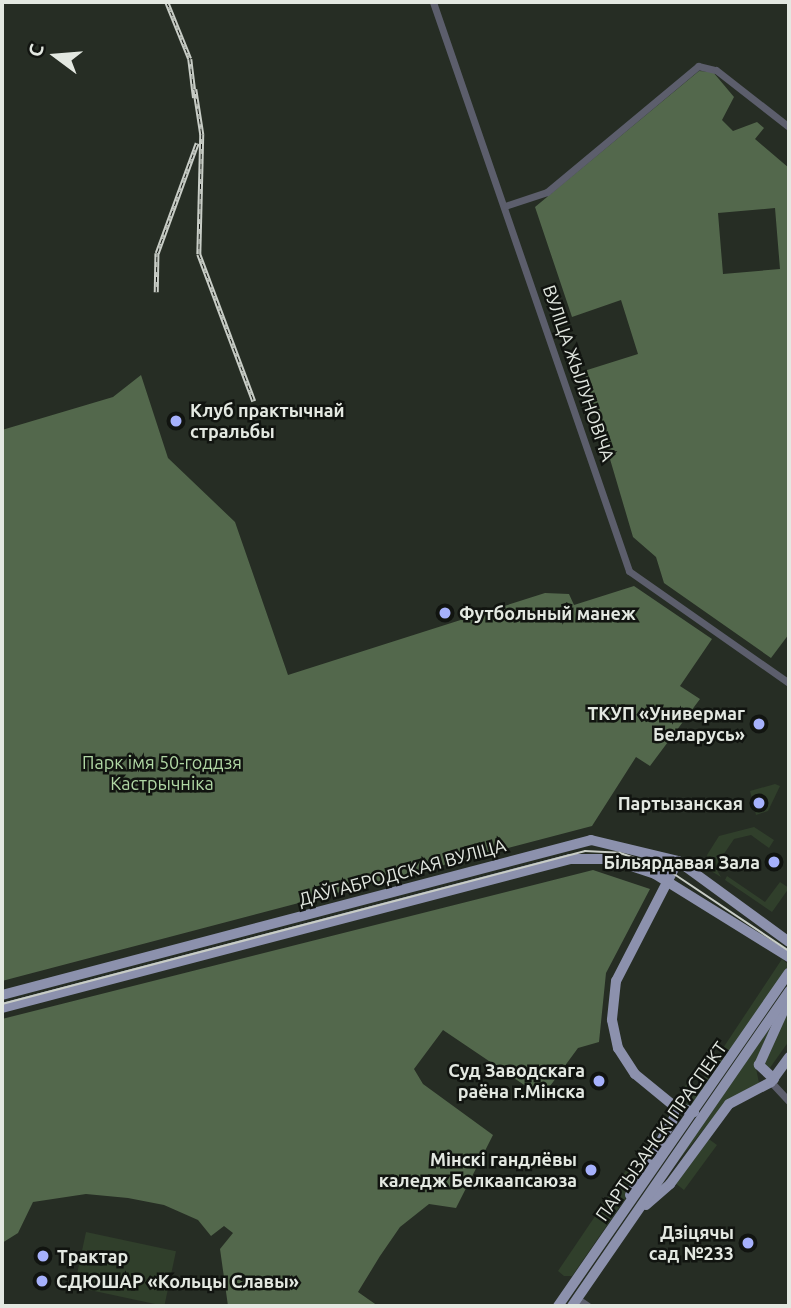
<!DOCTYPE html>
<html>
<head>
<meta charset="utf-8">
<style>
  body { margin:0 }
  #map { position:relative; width:791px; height:1308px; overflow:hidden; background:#262d24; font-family:Ubuntu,sans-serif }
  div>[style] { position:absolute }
  .green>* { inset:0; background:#303f2b; transform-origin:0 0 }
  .forest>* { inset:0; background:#53684c }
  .minor>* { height:7px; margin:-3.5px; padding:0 3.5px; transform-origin:3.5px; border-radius:3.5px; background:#5c5e6c }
  .major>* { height:10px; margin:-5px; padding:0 5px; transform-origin:5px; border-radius:5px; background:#8c91ad }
  .tram>* { height:2px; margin:-1px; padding:0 1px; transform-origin:1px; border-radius:1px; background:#c8cdc6 }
  .rail>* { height:4.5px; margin-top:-2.25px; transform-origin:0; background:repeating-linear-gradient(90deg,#111410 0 5px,#c8cdc6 0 10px); box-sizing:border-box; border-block:2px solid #c8cdc6 }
  .dots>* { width:19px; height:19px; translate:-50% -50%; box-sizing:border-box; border:4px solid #111410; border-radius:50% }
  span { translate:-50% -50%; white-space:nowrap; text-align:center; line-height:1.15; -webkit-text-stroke:5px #111410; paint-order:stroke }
  .street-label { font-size:18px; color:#e3e8e1 }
  .poi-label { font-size:18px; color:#e3e8e1; font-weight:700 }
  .left { translate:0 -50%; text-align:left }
  .right { translate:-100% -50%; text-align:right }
  .park-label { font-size:18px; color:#b0d7a4 }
  .frame { position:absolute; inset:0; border:4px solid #e3e8e1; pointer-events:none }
  .north { position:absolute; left:21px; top:21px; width:70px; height:70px; -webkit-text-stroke:5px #111410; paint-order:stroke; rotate:286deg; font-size:19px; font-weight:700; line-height:28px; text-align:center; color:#e3e8e1 }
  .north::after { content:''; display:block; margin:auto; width:24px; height:32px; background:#e3e8e1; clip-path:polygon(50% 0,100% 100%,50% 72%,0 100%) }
</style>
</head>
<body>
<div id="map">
  <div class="green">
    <div style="clip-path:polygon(775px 784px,780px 786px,768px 811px,756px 815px,750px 791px)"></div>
    <div style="clip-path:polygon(754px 827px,774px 840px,769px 848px,751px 835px,734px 839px,715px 867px,721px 877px,711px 871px,707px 855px,719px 836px)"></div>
    <div style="clip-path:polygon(727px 876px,765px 902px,780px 882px,789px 888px,772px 912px,725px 880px)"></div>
    <div style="clip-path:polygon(782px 959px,789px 965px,692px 1107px,673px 1102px,706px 1058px,678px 1099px,686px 1104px)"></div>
    <div style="clip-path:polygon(789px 1009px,789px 1041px,767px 1072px,763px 1063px)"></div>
    <div style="clip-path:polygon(771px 1026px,755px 1063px,759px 1083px,720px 1109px,662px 1181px)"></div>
    <div style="clip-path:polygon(706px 1137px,717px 1145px,684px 1190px,675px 1183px)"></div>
    <div style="clip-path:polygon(631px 1163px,636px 1174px,625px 1199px,572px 1276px,564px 1276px,558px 1271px)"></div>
    <div style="left:86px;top:1232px;width:92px;height:56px;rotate:12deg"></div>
  </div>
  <div class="forest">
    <div style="clip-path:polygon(evenodd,699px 71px,713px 72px,734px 97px,722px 120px,733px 131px,757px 122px,764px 128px,755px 139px,789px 168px,789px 634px,771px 658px,664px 583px,656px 557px,633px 537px,584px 371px,638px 354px,621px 300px,572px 317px,535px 207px,699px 71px,775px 208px,780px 269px,723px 274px,718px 213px,775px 208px)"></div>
    <div style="clip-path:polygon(141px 375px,168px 458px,235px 522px,288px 675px,545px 593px,569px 594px,574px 605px,634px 586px,712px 639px,680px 686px,700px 699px,650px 766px,636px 757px,592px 826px,2px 981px,2px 430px,113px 397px)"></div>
    <div style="clip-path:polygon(593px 870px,650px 889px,606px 973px,599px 1042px,578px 1048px,542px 1097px,443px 1030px,414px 1069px,423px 1084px,493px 1135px,456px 1208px,429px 1204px,400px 1227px,380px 1256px,358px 1292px,378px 1306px,228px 1306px,220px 1249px,233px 1233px,224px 1226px,211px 1236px,198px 1220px,164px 1205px,128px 1198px,86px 1194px,33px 1202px,18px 1233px,2px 1243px,2px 1019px)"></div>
  </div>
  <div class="minor">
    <div style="left:433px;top:2px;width:602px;rotate:70.99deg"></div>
    <div style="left:629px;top:571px;width:195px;rotate:35deg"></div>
    <div style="left:505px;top:206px;width:44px;rotate:-18.4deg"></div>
    <div style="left:547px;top:192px;width:197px;rotate:-39.8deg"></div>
    <div style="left:698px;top:66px;width:18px;rotate:13deg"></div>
    <div style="left:716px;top:70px;width:93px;rotate:38deg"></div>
    <div style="left:771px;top:1082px;width:26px;rotate:47deg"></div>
    <div style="left:578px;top:1299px;width:12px;rotate:35deg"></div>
  </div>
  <div class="major">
    <div style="left:678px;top:861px;width:135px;rotate:117.3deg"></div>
    <div style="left:616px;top:981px;width:39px;rotate:96deg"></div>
    <div style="left:612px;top:1020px;width:29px;rotate:78deg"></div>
    <div style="left:618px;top:1048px;width:31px;rotate:57deg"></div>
    <div style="left:635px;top:1074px;width:50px;rotate:39.4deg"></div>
    <div style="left:674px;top:1106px;width:21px;rotate:17deg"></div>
    <div style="left:2px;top:995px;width:609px;rotate:-14.74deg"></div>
    <div style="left:591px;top:840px;width:89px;rotate:13.6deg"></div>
    <div style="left:678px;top:861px;width:137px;rotate:36.1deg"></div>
    <div style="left:2px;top:1008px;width:587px;rotate:-14.7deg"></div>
    <div style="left:570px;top:859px;width:40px"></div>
    <div style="left:610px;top:859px;width:47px;rotate:18.4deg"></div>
    <div style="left:655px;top:874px;width:158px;rotate:31.8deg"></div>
    <div style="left:774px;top:1079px;width:21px;rotate:-137deg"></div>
    <div style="left:759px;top:1065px;width:68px;rotate:-65.7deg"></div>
    <div style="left:630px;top:1195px;width:89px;rotate:-60.3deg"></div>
    <div style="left:674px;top:1118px;width:12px;rotate:-90deg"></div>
    <div style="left:646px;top:1205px;width:32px;rotate:-41deg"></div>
    <div style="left:670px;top:1184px;width:99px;rotate:-53.6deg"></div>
    <div style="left:729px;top:1104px;width:47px;rotate:-27.6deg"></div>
    <div style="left:771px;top:1082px;width:31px;rotate:-54deg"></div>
    <div style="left:558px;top:1306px;width:405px;rotate:-55.3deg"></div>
    <div style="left:572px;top:1306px;width:383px;rotate:-55.4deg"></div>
  </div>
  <div class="tram">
    <div style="left:2px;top:1004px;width:603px;rotate:-14.7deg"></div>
    <div style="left:585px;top:851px;width:35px;rotate:3deg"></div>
    <div style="left:620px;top:853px;width:47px;rotate:18.4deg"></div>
    <div style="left:665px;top:868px;width:149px;rotate:33.8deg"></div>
  </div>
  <div class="rail">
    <div style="left:167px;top:2px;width:61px;rotate:68deg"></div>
    <div style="left:190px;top:59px;width:39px;rotate:83deg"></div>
    <div style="left:195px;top:89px;width:46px;rotate:81.2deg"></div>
    <div style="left:202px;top:134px;width:120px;rotate:91.4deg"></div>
    <div style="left:199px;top:254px;width:157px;rotate:69.5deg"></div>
    <div style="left:156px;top:292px;width:39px;rotate:-89deg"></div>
    <div style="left:157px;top:253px;width:117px;rotate:-70deg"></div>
  </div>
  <div class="dots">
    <div style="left:176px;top:421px;background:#a6b1fc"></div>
    <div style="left:445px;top:613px;background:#a6b1fc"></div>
    <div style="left:759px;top:724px;background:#a6b1fc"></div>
    <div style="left:759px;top:803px;background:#a6b1fc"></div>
    <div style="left:774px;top:862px;background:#a6b1fc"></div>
    <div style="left:599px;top:1081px;background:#a6b1fc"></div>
    <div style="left:591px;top:1170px;background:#a6b1fc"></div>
    <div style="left:748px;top:1243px;background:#a6b1fc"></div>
    <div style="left:43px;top:1256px;background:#a6b1fc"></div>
    <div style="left:42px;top:1281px;background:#a6b1fc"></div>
  </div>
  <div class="street-label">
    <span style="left:579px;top:373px;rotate:71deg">ВУЛІЦА ЖЫЛУНОВІЧА</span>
    <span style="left:402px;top:872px;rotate:-15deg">ДАЎГАБРОДСКАЯ ВУЛІЦА</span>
    <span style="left:661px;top:1131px;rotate:-55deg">ПАРТЫЗАНСКІ ПРАСПЕКТ</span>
  </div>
  <div class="poi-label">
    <span class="left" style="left:190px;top:421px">Клуб практычнай<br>стральбы</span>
    <span class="left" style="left:459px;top:613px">Футбольный манеж</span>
    <span class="right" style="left:745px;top:724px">ТКУП «Универмаг<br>Беларусь»</span>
    <span class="right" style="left:743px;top:803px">Партызанская</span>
    <span class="right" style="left:760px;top:862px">Більярдавая Зала</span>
    <span class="right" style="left:585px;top:1081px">Суд Заводскага<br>раёна г.Мінска</span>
    <span class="right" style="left:577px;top:1170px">Мінскі гандлёвы<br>каледж Белкаапсаюза</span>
    <span class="right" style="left:734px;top:1243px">Дзіцячы<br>сад №233</span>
    <span class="left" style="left:57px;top:1256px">Трактар</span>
    <span class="left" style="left:56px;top:1281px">СДЮШАР «Кольцы Славы»</span>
  </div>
  <div class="park-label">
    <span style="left:162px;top:773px">Парк імя 50-годдзя<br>Кастрычніка</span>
  </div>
  <div class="frame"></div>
  <div class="north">С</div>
</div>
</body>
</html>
